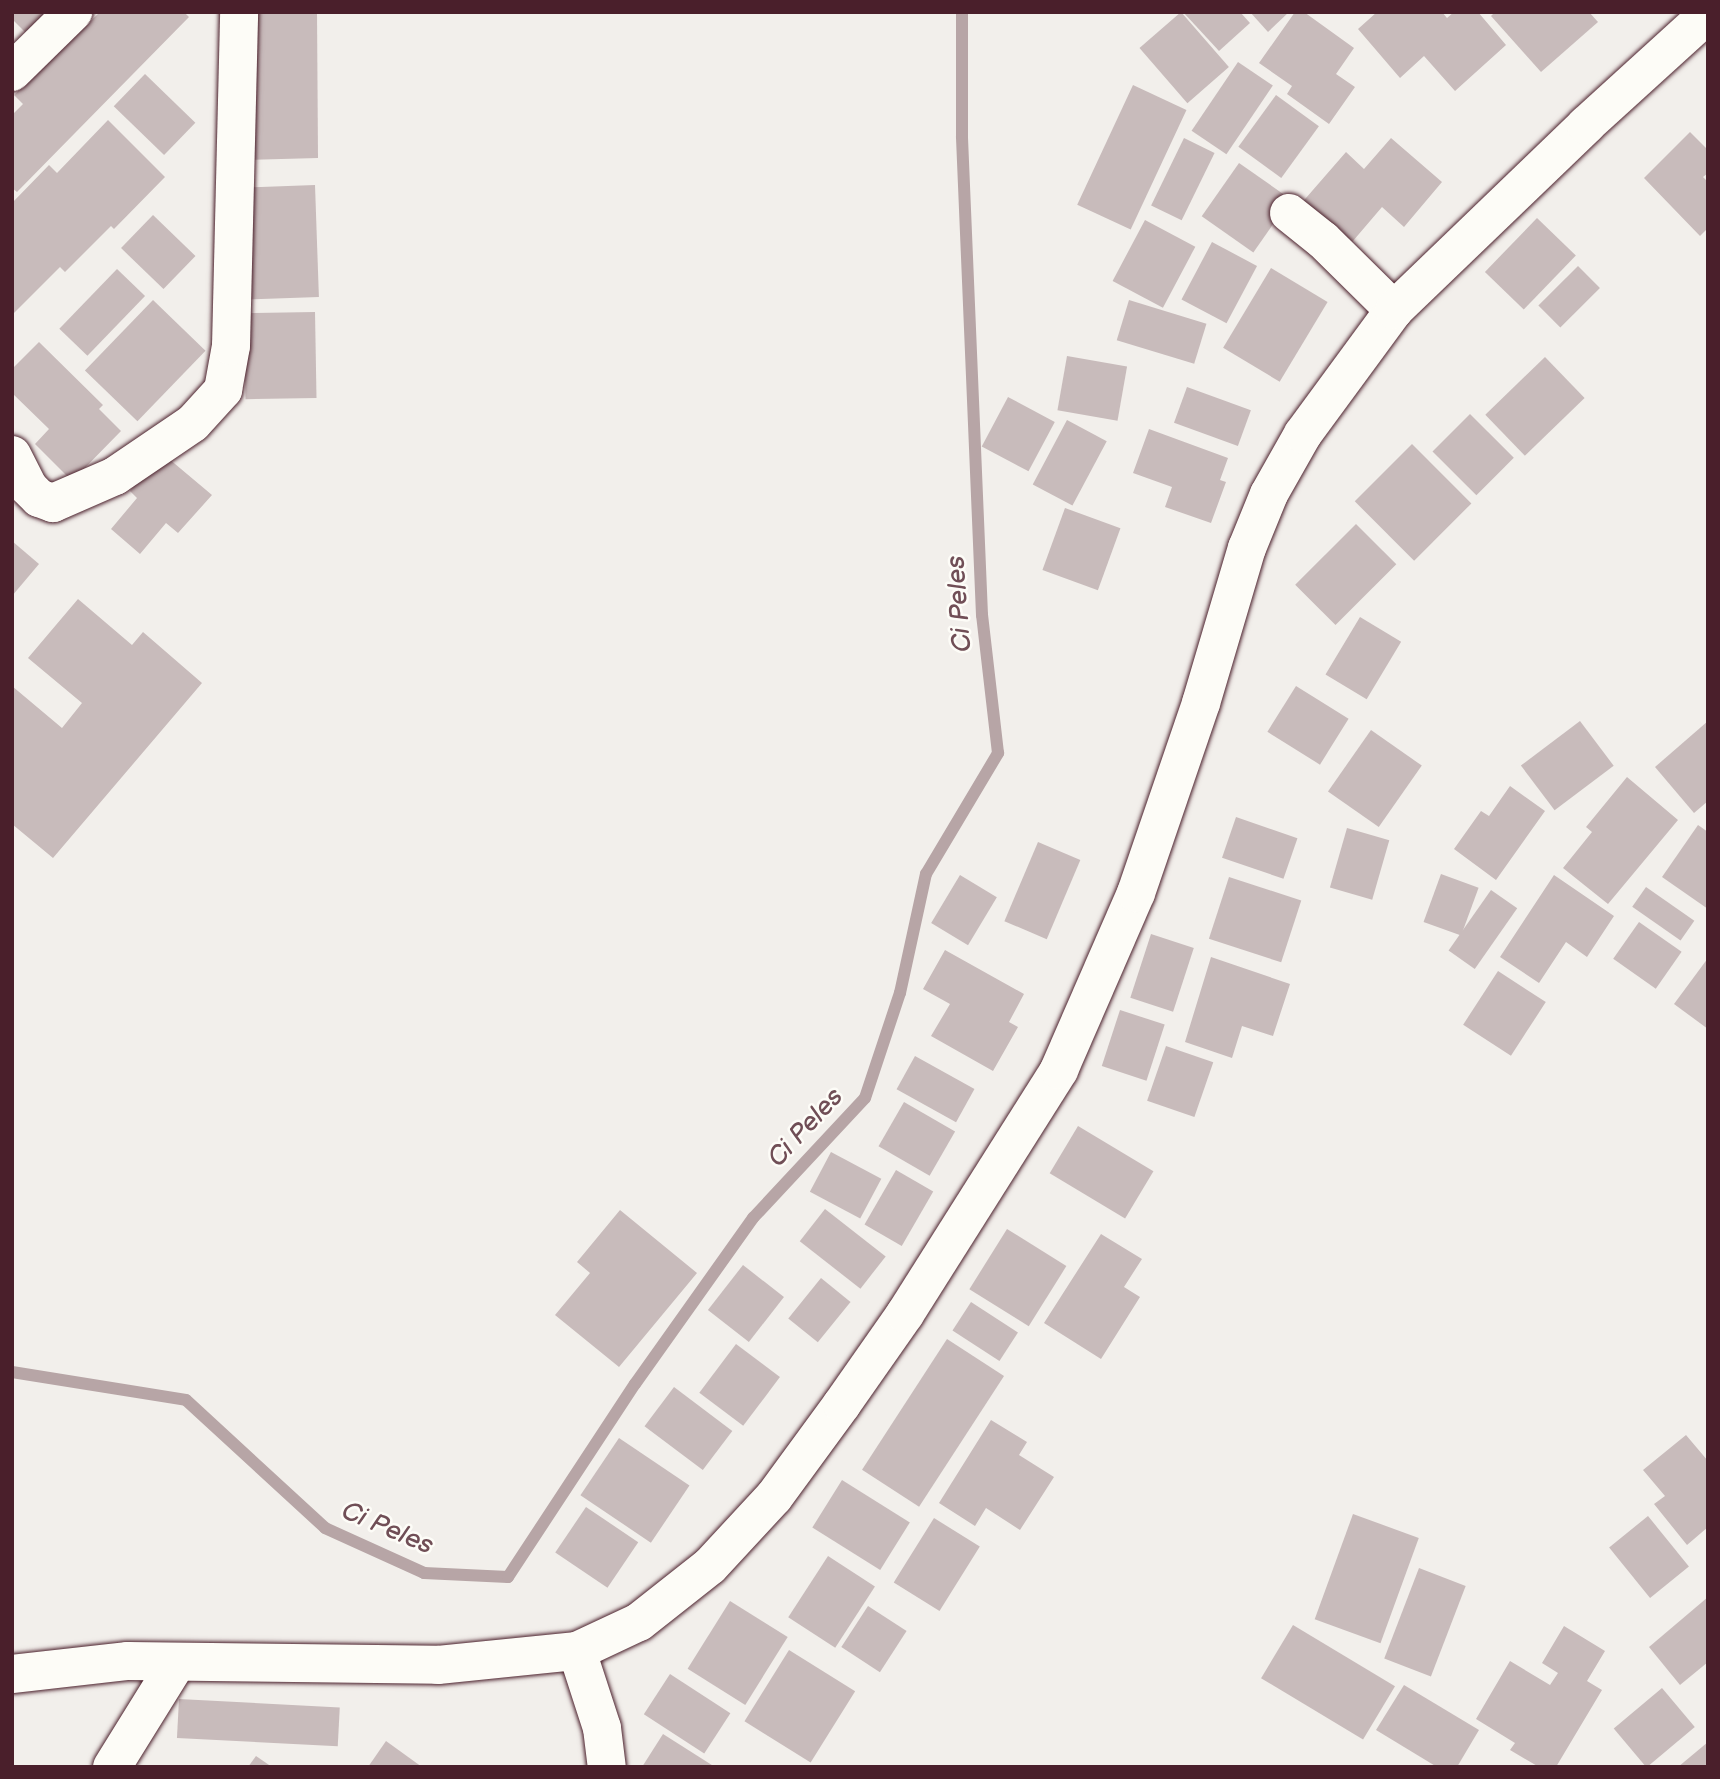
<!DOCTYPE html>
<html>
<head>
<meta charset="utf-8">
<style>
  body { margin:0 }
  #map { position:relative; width:1720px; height:1779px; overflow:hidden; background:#f2efeb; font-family:"Balsamiq Sans",sans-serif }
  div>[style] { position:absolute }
  .stream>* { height:12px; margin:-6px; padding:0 6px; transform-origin:6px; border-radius:6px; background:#b7a5a6 }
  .building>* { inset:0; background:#c8bbbb; transform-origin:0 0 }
  .roads { filter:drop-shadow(0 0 2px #4a1f2b) drop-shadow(0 0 2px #4a1f2b) }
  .minor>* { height:38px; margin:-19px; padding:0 19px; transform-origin:19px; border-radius:19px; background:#fdfcf7 }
  .trunk>* { height:38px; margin:-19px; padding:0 19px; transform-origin:19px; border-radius:19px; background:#fdfcf7 }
  span { translate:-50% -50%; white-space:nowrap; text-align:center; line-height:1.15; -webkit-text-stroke:5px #fdfcf7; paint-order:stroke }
  .water-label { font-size:26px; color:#704e56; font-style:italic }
  .frame { position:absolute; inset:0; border:14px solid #4a1f2b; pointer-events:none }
</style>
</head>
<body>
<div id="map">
  <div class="stream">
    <div style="left:12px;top:1372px;width:176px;rotate:9.1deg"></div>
    <div style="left:186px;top:1400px;width:189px;rotate:42.6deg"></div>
    <div style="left:325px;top:1528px;width:109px;rotate:24.4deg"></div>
    <div style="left:424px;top:1573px;width:84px;rotate:2.7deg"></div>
    <div style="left:508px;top:1577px;width:231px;rotate:-56.7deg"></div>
    <div style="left:635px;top:1384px;width:204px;rotate:-54.6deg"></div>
    <div style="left:753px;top:1218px;width:164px;rotate:-47deg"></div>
    <div style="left:865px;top:1098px;width:111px;rotate:-71.6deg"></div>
    <div style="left:900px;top:993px;width:122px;rotate:-77.7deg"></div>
    <div style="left:926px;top:874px;width:141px;rotate:-59.2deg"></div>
    <div style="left:998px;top:753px;width:139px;rotate:-96.6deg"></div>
    <div style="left:982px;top:615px;width:479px;rotate:-92.4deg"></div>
    <div style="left:962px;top:136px;width:124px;rotate:-90deg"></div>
  </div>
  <div class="building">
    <div style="clip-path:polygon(12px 12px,52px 12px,29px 36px,12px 19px)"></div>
    <div style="clip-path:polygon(100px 12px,184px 12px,189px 17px,17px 192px,12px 188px,12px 115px,23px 104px,14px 95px)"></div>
    <div style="clip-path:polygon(255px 12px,317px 12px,318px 158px,245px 160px)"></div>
    <div style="left:1181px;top:12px;width:73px;height:55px;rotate:49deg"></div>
    <div style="clip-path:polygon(1183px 12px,1240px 12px,1250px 23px,1219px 51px)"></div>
    <div style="clip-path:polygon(1250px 12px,1289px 12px,1268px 32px)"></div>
    <div style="clip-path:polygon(1295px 12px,1304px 12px,1354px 48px,1336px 74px,1355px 87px,1329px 124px,1287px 94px,1292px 86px,1259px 63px)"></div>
    <div style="clip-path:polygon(1377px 12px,1442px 12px,1447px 18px,1454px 12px,1478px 12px,1506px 45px,1455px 91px,1424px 56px,1400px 78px,1358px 29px)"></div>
    <div style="clip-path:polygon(1495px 12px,1589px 12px,1598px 22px,1541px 72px,1491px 16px)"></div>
    <div style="left:1238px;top:62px;width:42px;height:83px;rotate:34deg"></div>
    <div style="left:145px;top:74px;width:70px;height:45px;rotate:44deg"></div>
    <div style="left:1133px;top:85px;width:59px;height:132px;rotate:25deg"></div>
    <div style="left:1276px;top:95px;width:53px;height:64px;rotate:36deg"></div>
    <div style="clip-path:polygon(108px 120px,165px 177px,114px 229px,111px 226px,65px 272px,60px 267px,12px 315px,12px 203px,49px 165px,57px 173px)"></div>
    <div style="clip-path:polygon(1690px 132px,1708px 150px,1708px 173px,1703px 177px,1708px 182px,1708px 228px,1700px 236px,1644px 178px)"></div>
    <div style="left:1184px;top:138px;width:34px;height:75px;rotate:26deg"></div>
    <div style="clip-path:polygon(1391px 138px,1442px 182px,1404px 227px,1382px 207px,1347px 248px,1299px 206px,1346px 152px,1364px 169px)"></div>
    <div style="left:1239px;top:163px;width:63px;height:65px;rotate:35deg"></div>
    <div style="left:315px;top:185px;width:112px;height:70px;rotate:88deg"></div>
    <div style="left:153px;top:215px;width:59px;height:46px;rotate:44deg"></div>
    <div style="left:1537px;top:218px;width:54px;height:75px;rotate:44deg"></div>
    <div style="left:1145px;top:220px;width:57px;height:69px;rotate:28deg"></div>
    <div style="left:1212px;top:242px;width:51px;height:65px;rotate:28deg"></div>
    <div style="left:1578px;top:266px;width:31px;height:56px;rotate:45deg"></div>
    <div style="left:1271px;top:268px;width:66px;height:93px;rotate:31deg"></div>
    <div style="left:117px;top:269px;width:39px;height:83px;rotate:44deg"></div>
    <div style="left:153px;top:300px;width:73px;height:98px;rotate:44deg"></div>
    <div style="left:1129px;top:300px;width:81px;height:42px;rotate:17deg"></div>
    <div style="left:315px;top:312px;width:86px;height:71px;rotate:89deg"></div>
    <div style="clip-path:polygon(39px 342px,103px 405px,99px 409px,121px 431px,72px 481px,35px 444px,49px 429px,12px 393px,12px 369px)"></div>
    <div style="left:1067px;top:356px;width:61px;height:55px;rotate:10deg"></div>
    <div style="left:1545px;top:357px;width:57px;height:83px;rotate:46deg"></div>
    <div style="left:1187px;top:387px;width:68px;height:38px;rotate:20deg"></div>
    <div style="left:1008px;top:397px;width:53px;height:56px;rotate:28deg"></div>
    <div style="left:1470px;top:414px;width:62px;height:53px;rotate:45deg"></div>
    <div style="left:1067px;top:420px;width:45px;height:73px;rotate:28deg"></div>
    <div style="clip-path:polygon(1149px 429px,1228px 458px,1220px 480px,1226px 482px,1211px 523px,1165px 507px,1172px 487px,1133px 473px)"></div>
    <div style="left:1412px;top:444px;width:84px;height:81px;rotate:45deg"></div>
    <div style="clip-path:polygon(162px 453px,212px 495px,178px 533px,166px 523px,140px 554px,111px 529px,137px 498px,130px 491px)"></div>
    <div style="left:1065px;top:508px;width:59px;height:66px;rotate:20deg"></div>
    <div style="left:1356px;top:524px;width:57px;height:86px;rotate:45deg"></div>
    <div style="clip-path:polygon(12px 541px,39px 564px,12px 596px)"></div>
    <div style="clip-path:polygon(78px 599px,132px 645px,143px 632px,202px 683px,53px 858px,12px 824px,12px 686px,62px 728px,82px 703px,28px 658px)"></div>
    <div style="left:1360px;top:617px;width:48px;height:67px;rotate:31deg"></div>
    <div style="left:1296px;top:686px;width:62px;height:54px;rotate:32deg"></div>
    <div style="left:1580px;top:721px;width:56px;height:74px;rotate:53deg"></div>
    <div style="clip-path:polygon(1708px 721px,1708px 801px,1694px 813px,1655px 767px)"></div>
    <div style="left:1371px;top:730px;width:62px;height:75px;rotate:35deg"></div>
    <div style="clip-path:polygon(1627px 777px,1678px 820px,1608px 904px,1563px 868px,1592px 832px,1586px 827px)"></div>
    <div style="clip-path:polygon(1510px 786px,1545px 811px,1496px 880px,1454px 849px,1481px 811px,1489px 816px)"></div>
    <div style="left:1236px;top:817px;width:65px;height:43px;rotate:19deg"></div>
    <div style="clip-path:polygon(1698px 825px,1708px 832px,1708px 909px,1662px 877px)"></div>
    <div style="left:1347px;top:828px;width:44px;height:62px;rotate:16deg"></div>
    <div style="left:1038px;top:842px;width:46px;height:86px;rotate:23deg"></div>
    <div style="left:1441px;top:874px;width:40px;height:51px;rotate:20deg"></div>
    <div style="left:960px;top:875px;width:43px;height:56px;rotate:31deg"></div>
    <div style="clip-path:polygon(1554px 875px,1614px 916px,1587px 957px,1566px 942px,1539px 983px,1500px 957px)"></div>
    <div style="left:1229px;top:877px;width:76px;height:65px;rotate:18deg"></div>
    <div style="left:1646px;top:887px;width:59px;height:24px;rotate:35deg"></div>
    <div style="left:1491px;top:890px;width:32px;height:74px;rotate:35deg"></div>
    <div style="left:1639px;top:922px;width:52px;height:45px;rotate:35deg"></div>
    <div style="left:1151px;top:934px;width:45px;height:67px;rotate:18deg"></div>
    <div style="clip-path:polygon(945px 950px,1024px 994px,1009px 1022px,1018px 1027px,993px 1071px,931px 1036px,950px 1004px,923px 989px)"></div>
    <div style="clip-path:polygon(1211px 957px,1290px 984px,1273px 1036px,1242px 1026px,1232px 1058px,1185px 1042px)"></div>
    <div style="clip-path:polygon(1708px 958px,1708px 1029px,1674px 1004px)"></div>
    <div style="left:1498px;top:971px;width:57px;height:64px;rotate:33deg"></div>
    <div style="left:1120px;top:1010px;width:47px;height:59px;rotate:18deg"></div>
    <div style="left:1166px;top:1046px;width:50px;height:58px;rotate:19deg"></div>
    <div style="left:915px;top:1056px;width:68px;height:38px;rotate:29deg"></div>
    <div style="left:904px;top:1102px;width:59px;height:51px;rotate:30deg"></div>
    <div style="left:1078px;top:1126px;width:88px;height:55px;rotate:31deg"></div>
    <div style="left:831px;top:1152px;width:57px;height:45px;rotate:28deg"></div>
    <div style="left:896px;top:1170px;width:43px;height:63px;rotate:30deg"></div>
    <div style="left:825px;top:1209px;width:77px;height:41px;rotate:38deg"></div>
    <div style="clip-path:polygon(620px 1210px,697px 1273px,619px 1367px,555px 1315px,590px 1273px,577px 1262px)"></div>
    <div style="left:1007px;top:1229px;width:70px;height:71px;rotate:32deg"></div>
    <div style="clip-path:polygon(1101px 1234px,1142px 1259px,1124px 1287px,1140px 1297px,1101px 1359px,1044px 1323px)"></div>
    <div style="left:743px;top:1265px;width:52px;height:57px;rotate:38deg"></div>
    <div style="left:821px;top:1278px;width:38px;height:52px;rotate:39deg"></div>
    <div style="left:971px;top:1302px;width:56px;height:34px;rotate:33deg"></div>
    <div style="left:947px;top:1339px;width:68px;height:156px;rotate:33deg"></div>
    <div style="left:736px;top:1344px;width:55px;height:61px;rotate:37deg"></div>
    <div style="left:674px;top:1387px;width:73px;height:49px;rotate:37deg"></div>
    <div style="clip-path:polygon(991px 1420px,1027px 1442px,1019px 1455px,1054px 1477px,1020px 1530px,986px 1508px,975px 1526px,939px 1503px)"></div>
    <div style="clip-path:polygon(1686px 1435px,1708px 1461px,1708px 1527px,1687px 1545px,1654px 1504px,1665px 1496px,1643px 1470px)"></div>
    <div style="left:619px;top:1438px;width:85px;height:69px;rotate:34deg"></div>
    <div style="left:842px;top:1480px;width:80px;height:56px;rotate:32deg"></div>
    <div style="left:586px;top:1507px;width:63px;height:55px;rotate:34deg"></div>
    <div style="left:1353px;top:1514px;width:70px;height:112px;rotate:20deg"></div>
    <div style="left:1648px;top:1516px;width:65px;height:50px;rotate:51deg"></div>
    <div style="left:934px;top:1518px;width:54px;height:76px;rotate:32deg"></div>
    <div style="left:828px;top:1556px;width:56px;height:73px;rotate:33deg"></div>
    <div style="left:1419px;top:1568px;width:50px;height:97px;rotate:21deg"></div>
    <div style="clip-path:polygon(1708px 1597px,1708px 1662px,1680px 1685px,1649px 1647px)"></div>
    <div style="left:730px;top:1601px;width:68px;height:80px;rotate:32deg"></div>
    <div style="left:868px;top:1606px;width:46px;height:49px;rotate:33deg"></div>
    <div style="left:1293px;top:1625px;width:119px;height:62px;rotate:31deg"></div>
    <div style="clip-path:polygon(1564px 1626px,1605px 1651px,1587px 1681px,1602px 1690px,1556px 1767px,1539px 1767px,1510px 1750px,1515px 1743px,1476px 1719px,1510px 1661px,1550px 1685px,1558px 1673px,1542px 1663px)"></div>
    <div style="left:789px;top:1650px;width:78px;height:84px;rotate:32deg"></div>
    <div style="left:670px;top:1674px;width:72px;height:48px;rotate:33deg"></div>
    <div style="clip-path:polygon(1404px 1685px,1479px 1730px,1457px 1767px,1437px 1767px,1376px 1730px)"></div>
    <div style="left:1662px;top:1688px;width:51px;height:63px;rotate:50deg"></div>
    <div style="left:179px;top:1699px;width:161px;height:39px;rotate:3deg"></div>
    <div style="clip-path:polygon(663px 1734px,715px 1767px,642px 1767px)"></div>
    <div style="clip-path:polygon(386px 1741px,422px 1767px,368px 1767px)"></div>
    <div style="clip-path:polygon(1708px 1742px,1708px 1767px,1678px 1767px)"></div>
    <div style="clip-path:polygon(256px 1756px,272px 1767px,248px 1767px)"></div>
  </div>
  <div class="roads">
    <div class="minor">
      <div style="left:12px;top:72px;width:86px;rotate:-44.5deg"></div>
      <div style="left:1289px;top:213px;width:43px;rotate:38.5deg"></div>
      <div style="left:1323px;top:240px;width:100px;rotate:44.6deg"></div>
      <div style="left:12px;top:455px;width:36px;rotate:63deg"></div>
      <div style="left:28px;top:487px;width:16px;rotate:45deg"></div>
      <div style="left:39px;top:498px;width:15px;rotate:20deg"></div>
      <div style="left:53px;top:503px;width:68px;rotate:-23.5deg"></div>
      <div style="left:115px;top:476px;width:94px;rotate:-34.2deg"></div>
      <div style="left:193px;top:423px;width:45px;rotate:-47.7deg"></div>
      <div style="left:223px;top:390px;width:45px;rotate:-79.7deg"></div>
      <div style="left:231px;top:346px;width:334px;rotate:-88.6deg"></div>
      <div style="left:577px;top:1651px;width:81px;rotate:72deg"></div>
      <div style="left:602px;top:1728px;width:39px;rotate:83deg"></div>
      <div style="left:112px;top:1767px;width:123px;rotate:-58.2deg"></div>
    </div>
    <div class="trunk">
      <div style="left:12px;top:1674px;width:117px;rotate:-6.4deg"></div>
      <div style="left:128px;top:1661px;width:310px;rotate:0.7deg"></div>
      <div style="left:438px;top:1665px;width:140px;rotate:-5.8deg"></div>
      <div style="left:577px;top:1651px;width:68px;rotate:-25.1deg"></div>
      <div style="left:639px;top:1622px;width:90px;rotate:-38.3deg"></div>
      <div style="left:710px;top:1566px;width:94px;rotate:-47.2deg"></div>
      <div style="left:774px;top:1497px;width:115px;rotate:-53.8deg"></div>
      <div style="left:842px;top:1404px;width:110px;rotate:-55deg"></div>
      <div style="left:905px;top:1314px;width:289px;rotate:-57.7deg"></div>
      <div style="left:1059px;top:1070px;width:193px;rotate:-66.5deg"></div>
      <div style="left:1136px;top:893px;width:201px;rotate:-71.1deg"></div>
      <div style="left:1201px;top:703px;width:162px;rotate:-73.5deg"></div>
      <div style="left:1247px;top:548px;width:58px;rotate:-67.8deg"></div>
      <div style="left:1269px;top:494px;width:69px;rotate:-60.5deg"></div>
      <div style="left:1303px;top:434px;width:154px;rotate:-53.7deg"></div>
      <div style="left:1394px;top:310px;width:267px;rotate:-43.9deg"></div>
      <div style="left:1586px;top:125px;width:165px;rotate:-42.3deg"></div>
    </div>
  </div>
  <div class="water-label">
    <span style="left:960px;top:604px;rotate:-94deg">Ci Peles</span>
    <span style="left:806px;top:1128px;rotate:-47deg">Ci Peles</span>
    <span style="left:387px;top:1529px;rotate:23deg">Ci Peles</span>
  </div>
  <div class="frame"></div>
</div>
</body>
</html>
